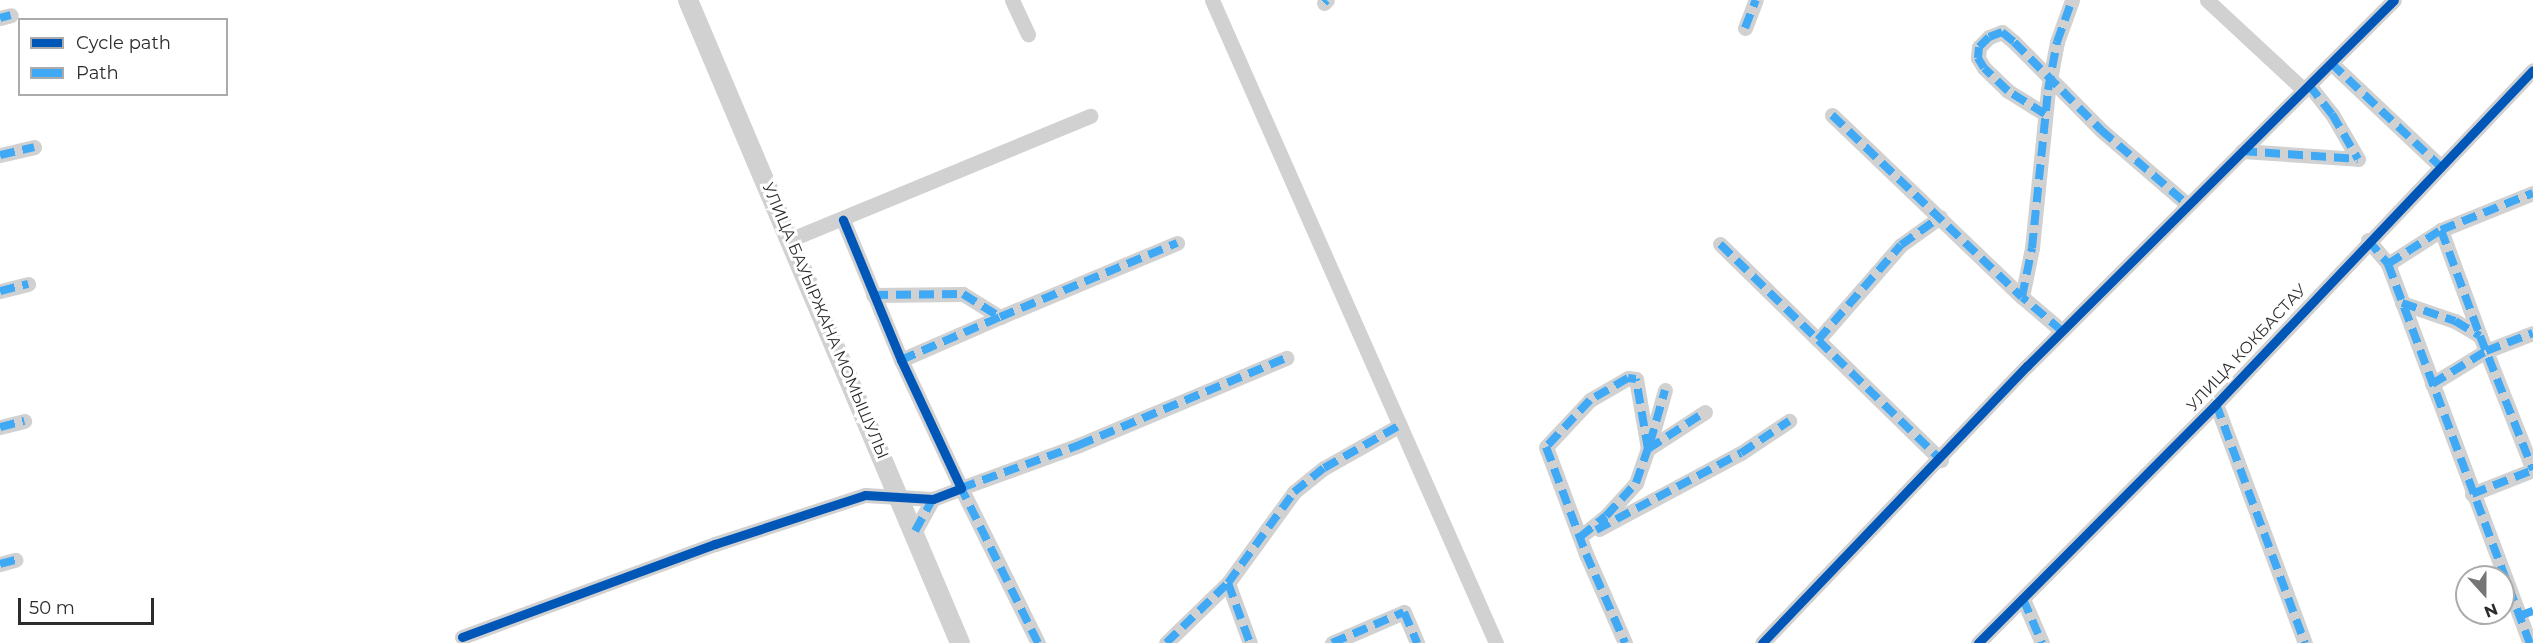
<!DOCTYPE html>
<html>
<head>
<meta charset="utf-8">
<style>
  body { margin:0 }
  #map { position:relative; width:2533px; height:643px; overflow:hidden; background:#fff; font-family:Montserrat,sans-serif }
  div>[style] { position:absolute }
  .minor>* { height:15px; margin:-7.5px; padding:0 7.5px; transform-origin:7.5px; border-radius:7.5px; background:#d1d1d1 }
  .tertiary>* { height:20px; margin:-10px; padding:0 10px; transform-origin:10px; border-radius:10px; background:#d1d1d1 }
  .quiet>* { height:8px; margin-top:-4px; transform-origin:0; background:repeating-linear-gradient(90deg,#3fa9f5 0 15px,transparent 0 23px) }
  .cycleway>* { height:9px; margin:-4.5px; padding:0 4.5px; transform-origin:4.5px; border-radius:4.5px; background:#0057b8 }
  span { translate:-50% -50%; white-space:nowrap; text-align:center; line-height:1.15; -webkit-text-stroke:6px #fff; paint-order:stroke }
  .street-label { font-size:16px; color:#2c2c2c }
  .legend { position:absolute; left:18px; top:18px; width:210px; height:78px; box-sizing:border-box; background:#fff; border:2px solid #ababab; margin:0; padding:8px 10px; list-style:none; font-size:18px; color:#2c2c2c }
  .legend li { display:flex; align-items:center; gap:12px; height:30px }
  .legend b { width:30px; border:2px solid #ababab }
  .north { position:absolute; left:2455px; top:565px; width:60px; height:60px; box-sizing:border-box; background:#fff; border:2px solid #ababab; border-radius:50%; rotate:159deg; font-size:16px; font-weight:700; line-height:24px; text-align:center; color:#2c2c2c }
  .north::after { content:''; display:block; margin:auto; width:21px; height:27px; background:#767676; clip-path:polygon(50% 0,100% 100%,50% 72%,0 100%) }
  .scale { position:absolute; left:18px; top:598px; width:136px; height:27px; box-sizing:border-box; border:3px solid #2c2c2c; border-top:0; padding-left:8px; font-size:18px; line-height:21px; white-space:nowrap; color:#2c2c2c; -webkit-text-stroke:4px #fff; paint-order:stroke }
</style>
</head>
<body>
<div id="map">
  <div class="minor">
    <div style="left:1012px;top:0;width:38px;rotate:65deg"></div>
    <div style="left:1212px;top:0;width:703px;rotate:66.17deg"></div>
    <div style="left:2207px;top:0;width:132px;rotate:42.9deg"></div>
    <div style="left:1324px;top:3px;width:4px;rotate:-45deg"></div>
    <div style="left:0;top:18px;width:11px;rotate:-15deg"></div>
    <div style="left:1745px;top:28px;width:30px;rotate:-69deg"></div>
    <div style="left:2331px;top:63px;width:150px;rotate:43.4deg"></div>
    <div style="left:2309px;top:85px;width:37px;rotate:52deg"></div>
    <div style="left:2332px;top:114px;width:52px;rotate:60deg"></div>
    <div style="left:2045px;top:114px;width:44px;rotate:-148.1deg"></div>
    <div style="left:2008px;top:91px;width:33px;rotate:-136deg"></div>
    <div style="left:1984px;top:68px;width:12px;rotate:-121deg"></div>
    <div style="left:1978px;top:58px;width:11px;rotate:-85deg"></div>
    <div style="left:1979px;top:47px;width:14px;rotate:-45deg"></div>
    <div style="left:1989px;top:37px;width:14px;rotate:-21deg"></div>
    <div style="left:2002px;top:32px;width:16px;rotate:40deg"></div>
    <div style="left:2014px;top:42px;width:124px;rotate:45.3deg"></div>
    <div style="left:2101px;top:130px;width:115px;rotate:40.8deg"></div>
    <div style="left:1832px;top:115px;width:263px;rotate:43.8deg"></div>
    <div style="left:2242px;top:151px;width:116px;rotate:3.9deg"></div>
    <div style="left:0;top:155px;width:35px;rotate:-13deg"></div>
    <div style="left:2441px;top:230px;width:113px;rotate:69.8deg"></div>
    <div style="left:789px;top:240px;width:326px;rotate:-22.4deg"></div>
    <div style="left:2368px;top:240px;width:31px;rotate:50deg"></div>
    <div style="left:2388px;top:264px;width:405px;rotate:69.5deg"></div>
    <div style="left:1720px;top:244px;width:137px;rotate:44.4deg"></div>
    <div style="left:1818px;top:340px;width:126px;rotate:-48.9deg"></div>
    <div style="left:1901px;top:245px;width:48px;rotate:-35.7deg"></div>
    <div style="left:2388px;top:264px;width:63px;rotate:-32.7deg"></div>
    <div style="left:2441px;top:230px;width:99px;rotate:-21.9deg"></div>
    <div style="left:0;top:291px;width:29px;rotate:-14deg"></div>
    <div style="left:873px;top:295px;width:90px;rotate:-0.6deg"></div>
    <div style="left:963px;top:294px;width:44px;rotate:31.9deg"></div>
    <div style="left:1000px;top:317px;width:192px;rotate:-22.7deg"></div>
    <div style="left:2402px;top:303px;width:56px;rotate:18.8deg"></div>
    <div style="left:2455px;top:321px;width:29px;rotate:31deg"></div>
    <div style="left:2480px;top:336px;width:144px;rotate:68.4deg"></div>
    <div style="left:2062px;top:331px;width:52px;rotate:-139.6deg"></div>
    <div style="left:2022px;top:297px;width:50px;rotate:-78.5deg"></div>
    <div style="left:2032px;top:248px;width:159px;rotate:-84.2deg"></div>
    <div style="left:2048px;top:90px;width:49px;rotate:-79.4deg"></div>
    <div style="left:2057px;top:42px;width:45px;rotate:-70.3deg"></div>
    <div style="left:1818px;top:340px;width:172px;rotate:44.3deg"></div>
    <div style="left:901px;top:360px;width:108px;rotate:-23.5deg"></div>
    <div style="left:2432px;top:384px;width:63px;rotate:-31.4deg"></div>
    <div style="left:2486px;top:351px;width:50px;rotate:-21deg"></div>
    <div style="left:2216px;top:404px;width:255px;rotate:69.6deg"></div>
    <div style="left:0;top:427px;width:25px;rotate:-14deg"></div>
    <div style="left:1650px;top:443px;width:55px;rotate:-74.2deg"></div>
    <div style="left:1648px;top:449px;width:68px;rotate:-33deg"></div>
    <div style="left:2472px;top:494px;width:66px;rotate:-21.5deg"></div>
    <div style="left:1599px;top:529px;width:161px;rotate:-28.2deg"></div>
    <div style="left:1741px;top:453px;width:58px;rotate:-33.7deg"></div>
    <div style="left:915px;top:531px;width:37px;rotate:-61deg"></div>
    <div style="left:1580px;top:537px;width:33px;rotate:-39deg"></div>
    <div style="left:1606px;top:516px;width:45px;rotate:-47.7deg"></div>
    <div style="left:1636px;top:483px;width:36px;rotate:-71deg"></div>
    <div style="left:1648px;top:449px;width:71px;rotate:-99.7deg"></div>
    <div style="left:1636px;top:379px;width:8px;rotate:-173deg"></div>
    <div style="left:1628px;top:378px;width:44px;rotate:149.9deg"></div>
    <div style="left:1590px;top:400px;width:64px;rotate:133.1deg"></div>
    <div style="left:1546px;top:447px;width:114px;rotate:69.5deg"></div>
    <div style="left:1586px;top:554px;width:97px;rotate:66.3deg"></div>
    <div style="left:0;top:564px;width:16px;rotate:-15deg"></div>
    <div style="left:1228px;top:583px;width:64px;rotate:69.9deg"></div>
    <div style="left:2023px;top:599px;width:48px;rotate:66.6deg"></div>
    <div style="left:462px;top:637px;width:270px;rotate:-20.2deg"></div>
    <div style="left:715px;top:544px;width:158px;rotate:-18.1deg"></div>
    <div style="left:865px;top:495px;width:68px;rotate:3.4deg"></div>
    <div style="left:933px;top:499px;width:30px;rotate:-21deg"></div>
    <div style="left:961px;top:488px;width:141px;rotate:-115.1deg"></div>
    <div style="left:901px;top:360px;width:152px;rotate:-112.5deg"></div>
    <div style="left:1038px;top:643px;width:173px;rotate:-116.4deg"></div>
    <div style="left:961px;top:488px;width:126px;rotate:-20deg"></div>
    <div style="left:1079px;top:445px;width:225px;rotate:-22.8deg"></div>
    <div style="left:1166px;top:643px;width:86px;rotate:-44.1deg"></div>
    <div style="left:1228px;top:583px;width:112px;rotate:-54deg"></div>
    <div style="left:1294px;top:492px;width:38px;rotate:-39deg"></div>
    <div style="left:1324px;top:468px;width:87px;rotate:-29.5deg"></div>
    <div style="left:1332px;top:643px;width:78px;rotate:-23.3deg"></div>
    <div style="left:1404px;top:612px;width:34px;rotate:67deg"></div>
    <div style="left:1762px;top:643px;width:383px;rotate:-46.3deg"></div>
    <div style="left:2027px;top:366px;width:518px;rotate:-44.92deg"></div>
    <div style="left:1978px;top:643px;width:337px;rotate:-45.1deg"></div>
    <div style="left:2216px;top:404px;width:460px;rotate:-46.5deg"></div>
  </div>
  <div class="tertiary">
    <div style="left:688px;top:0;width:698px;rotate:67.07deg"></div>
  </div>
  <div class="quiet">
    <div style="left:1324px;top:3px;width:4px;rotate:-45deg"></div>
    <div style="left:0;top:18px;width:11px;rotate:-15deg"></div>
    <div style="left:1745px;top:28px;width:30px;rotate:-69deg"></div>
    <div style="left:2331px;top:63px;width:150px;rotate:43.4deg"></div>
    <div style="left:2309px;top:85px;width:37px;rotate:52deg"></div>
    <div style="left:2332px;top:114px;width:52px;rotate:60deg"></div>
    <div style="left:2045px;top:114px;width:44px;rotate:-148.1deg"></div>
    <div style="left:2008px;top:91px;width:33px;rotate:-136deg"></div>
    <div style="left:1984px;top:68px;width:12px;rotate:-121deg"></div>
    <div style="left:1978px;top:58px;width:11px;rotate:-85deg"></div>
    <div style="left:1979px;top:47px;width:14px;rotate:-45deg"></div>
    <div style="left:1989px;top:37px;width:14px;rotate:-21deg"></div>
    <div style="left:2002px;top:32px;width:16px;rotate:40deg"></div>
    <div style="left:2014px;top:42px;width:124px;rotate:45.3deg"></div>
    <div style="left:2101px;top:130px;width:115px;rotate:40.8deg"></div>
    <div style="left:1832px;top:115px;width:263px;rotate:43.8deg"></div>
    <div style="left:2242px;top:151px;width:116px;rotate:3.9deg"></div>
    <div style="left:0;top:155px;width:35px;rotate:-13deg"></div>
    <div style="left:2441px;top:230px;width:113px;rotate:69.8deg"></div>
    <div style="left:2368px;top:240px;width:31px;rotate:50deg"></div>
    <div style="left:2388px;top:264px;width:405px;rotate:69.5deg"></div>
    <div style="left:1720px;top:244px;width:137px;rotate:44.4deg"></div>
    <div style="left:1818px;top:340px;width:126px;rotate:-48.9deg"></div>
    <div style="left:1901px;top:245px;width:48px;rotate:-35.7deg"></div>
    <div style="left:2388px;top:264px;width:63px;rotate:-32.7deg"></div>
    <div style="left:2441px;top:230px;width:99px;rotate:-21.9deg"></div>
    <div style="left:0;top:291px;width:29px;rotate:-14deg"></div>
    <div style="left:873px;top:295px;width:90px;rotate:-0.6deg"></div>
    <div style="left:963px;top:294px;width:44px;rotate:31.9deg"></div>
    <div style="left:1000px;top:317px;width:192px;rotate:-22.7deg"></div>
    <div style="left:2402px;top:303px;width:56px;rotate:18.8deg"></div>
    <div style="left:2455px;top:321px;width:29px;rotate:31deg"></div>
    <div style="left:2480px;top:336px;width:144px;rotate:68.4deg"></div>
    <div style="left:2062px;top:331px;width:52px;rotate:-139.6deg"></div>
    <div style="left:2022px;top:297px;width:50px;rotate:-78.5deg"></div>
    <div style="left:2032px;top:248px;width:159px;rotate:-84.2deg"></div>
    <div style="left:2048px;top:90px;width:49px;rotate:-79.4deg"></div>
    <div style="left:2057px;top:42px;width:45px;rotate:-70.3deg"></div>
    <div style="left:1818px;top:340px;width:172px;rotate:44.3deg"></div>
    <div style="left:901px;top:360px;width:108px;rotate:-23.5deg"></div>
    <div style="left:2432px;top:384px;width:63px;rotate:-31.4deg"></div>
    <div style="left:2486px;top:351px;width:50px;rotate:-21deg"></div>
    <div style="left:2216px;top:404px;width:255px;rotate:69.6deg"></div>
    <div style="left:0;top:427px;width:25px;rotate:-14deg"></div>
    <div style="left:1650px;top:443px;width:55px;rotate:-74.2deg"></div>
    <div style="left:1648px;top:449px;width:68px;rotate:-33deg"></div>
    <div style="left:2472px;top:494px;width:66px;rotate:-21.5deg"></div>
    <div style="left:1596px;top:530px;width:164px;rotate:-28deg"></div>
    <div style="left:1741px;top:453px;width:58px;rotate:-33.7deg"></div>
    <div style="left:915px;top:531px;width:37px;rotate:-61deg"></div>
    <div style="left:1580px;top:537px;width:33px;rotate:-39deg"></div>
    <div style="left:1606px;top:516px;width:45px;rotate:-47.7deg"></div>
    <div style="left:1636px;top:483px;width:36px;rotate:-71deg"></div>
    <div style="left:1648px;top:449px;width:71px;rotate:-99.7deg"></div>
    <div style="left:1636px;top:379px;width:8px;rotate:-173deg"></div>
    <div style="left:1628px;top:378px;width:44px;rotate:149.9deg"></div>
    <div style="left:1590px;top:400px;width:64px;rotate:133.1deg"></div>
    <div style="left:1546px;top:447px;width:114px;rotate:69.5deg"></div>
    <div style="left:1586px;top:554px;width:97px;rotate:66.3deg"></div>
    <div style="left:0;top:564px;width:16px;rotate:-15deg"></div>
    <div style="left:1228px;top:583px;width:64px;rotate:69.9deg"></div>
    <div style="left:2023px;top:599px;width:48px;rotate:66.6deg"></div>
    <div style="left:2519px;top:616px;width:15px;rotate:-20deg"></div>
    <div style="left:1038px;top:643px;width:173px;rotate:-116.4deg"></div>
    <div style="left:961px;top:488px;width:126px;rotate:-20deg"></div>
    <div style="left:1079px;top:445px;width:225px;rotate:-22.8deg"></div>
    <div style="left:1166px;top:643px;width:86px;rotate:-44.1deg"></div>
    <div style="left:1228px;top:583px;width:112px;rotate:-54deg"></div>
    <div style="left:1294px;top:492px;width:38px;rotate:-39deg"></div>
    <div style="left:1324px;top:468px;width:87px;rotate:-29.5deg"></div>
    <div style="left:1332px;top:643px;width:78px;rotate:-23.3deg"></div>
    <div style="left:1404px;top:612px;width:34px;rotate:67deg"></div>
  </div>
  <div class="cycleway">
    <div style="left:462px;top:637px;width:270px;rotate:-20.2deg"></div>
    <div style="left:715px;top:544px;width:158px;rotate:-18.1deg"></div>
    <div style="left:865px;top:495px;width:68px;rotate:3.4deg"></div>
    <div style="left:933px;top:499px;width:30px;rotate:-21deg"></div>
    <div style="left:961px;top:488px;width:141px;rotate:-115.1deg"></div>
    <div style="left:901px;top:360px;width:152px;rotate:-112.5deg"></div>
    <div style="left:1762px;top:643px;width:383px;rotate:-46.3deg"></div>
    <div style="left:2027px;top:366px;width:518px;rotate:-44.92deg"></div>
    <div style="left:1978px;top:643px;width:337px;rotate:-45.1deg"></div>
    <div style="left:2216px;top:404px;width:460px;rotate:-46.5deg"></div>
  </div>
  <div class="street-label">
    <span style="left:825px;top:321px;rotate:67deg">УЛИЦА БАУЫРЖАНА МОМЫШУЛЫ</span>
    <span style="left:2247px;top:348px;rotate:-47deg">УЛИЦА КОКБАСТАУ</span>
  </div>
  <ul class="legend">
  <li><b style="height:8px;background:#0057b8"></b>Cycle path</li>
  <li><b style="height:8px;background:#3fa9f5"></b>Path</li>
  </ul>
  <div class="north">N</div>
  <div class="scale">50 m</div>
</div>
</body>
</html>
